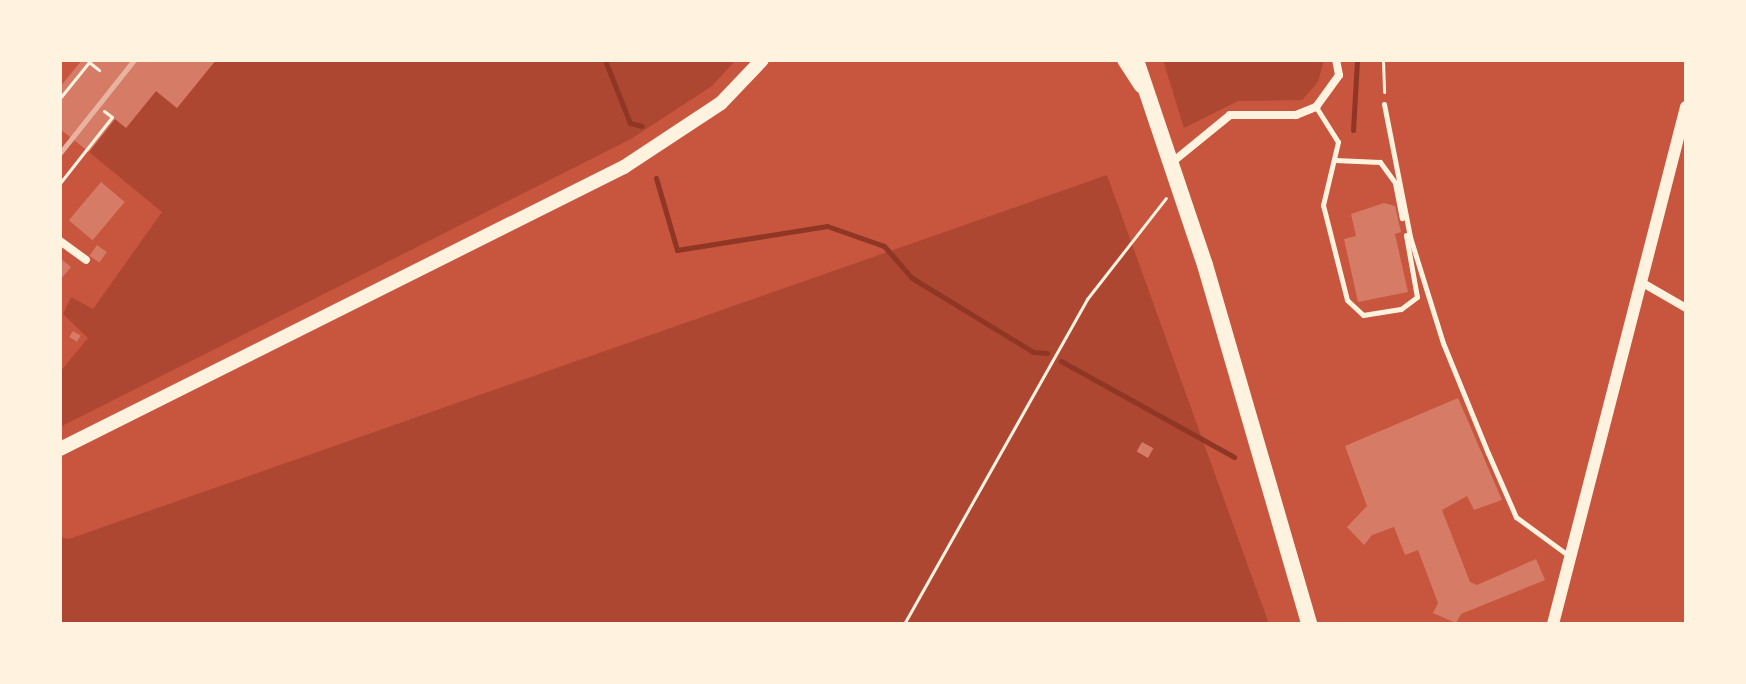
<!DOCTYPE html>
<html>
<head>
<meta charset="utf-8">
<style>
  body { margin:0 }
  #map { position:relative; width:1746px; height:684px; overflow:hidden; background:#c8553d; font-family:"Nunito Sans",sans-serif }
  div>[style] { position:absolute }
  .green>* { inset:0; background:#ae4732 }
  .stream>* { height:5px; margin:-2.5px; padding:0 2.5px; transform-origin:2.5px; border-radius:2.5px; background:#8f3625 }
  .building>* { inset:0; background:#d67c66; transform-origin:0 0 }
  .path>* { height:3px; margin:-1.5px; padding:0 1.5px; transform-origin:1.5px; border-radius:1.5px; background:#fff3e0 }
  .service>* { height:5px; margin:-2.5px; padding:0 2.5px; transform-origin:2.5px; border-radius:2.5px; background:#fff3e0 }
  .minor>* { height:8px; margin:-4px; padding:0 4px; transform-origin:4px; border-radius:4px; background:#fff3e0 }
  .tertiary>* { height:12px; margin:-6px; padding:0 6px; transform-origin:6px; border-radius:6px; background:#fff3e0 }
  .secondary>* { height:14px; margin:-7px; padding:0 7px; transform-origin:7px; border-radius:7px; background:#fff3e0 }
  .primary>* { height:16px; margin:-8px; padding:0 8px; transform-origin:8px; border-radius:8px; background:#fff3e0 }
  .rail>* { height:5px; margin:-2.5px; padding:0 2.5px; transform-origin:2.5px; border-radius:2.5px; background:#e9b49f }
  span { translate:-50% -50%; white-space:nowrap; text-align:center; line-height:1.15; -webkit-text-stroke:8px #fff3e0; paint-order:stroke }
  .frame { position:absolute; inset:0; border:62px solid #fff3e0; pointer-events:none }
</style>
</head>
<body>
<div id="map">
  <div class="green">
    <div style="clip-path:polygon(216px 60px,736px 60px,712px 86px,631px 139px,60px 427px,60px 372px,88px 338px,63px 314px,71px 297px,93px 309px,162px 212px,89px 152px,115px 119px,126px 128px,156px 91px,177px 108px)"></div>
    <div style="clip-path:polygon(1163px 60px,1324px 60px,1318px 82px,1302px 100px,1238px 101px,1184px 128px)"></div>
    <div style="clip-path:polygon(1107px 175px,1269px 624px,60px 624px,60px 537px,69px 539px)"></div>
  </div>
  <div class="stream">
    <div style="left:605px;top:60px;width:68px;rotate:68.4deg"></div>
    <div style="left:630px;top:123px;width:12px;rotate:14deg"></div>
    <div style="left:1353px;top:130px;width:70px;rotate:-86.7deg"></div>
    <div style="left:656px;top:178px;width:75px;rotate:73.7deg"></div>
    <div style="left:677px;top:250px;width:152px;rotate:-9.1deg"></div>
    <div style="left:827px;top:226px;width:60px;rotate:19.3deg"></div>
    <div style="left:884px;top:246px;width:43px;rotate:48.8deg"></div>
    <div style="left:912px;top:278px;width:142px;rotate:31.4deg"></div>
    <div style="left:1033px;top:352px;width:14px;rotate:4deg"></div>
    <div style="left:1061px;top:361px;width:198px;rotate:29deg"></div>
  </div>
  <div class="building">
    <div style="clip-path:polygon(82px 60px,216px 60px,177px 108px,156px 91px,126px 128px,115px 119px,89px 152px,60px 129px,60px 87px)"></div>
    <div style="left:101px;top:182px;width:31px;height:50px;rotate:40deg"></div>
    <div style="clip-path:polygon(1384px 203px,1395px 206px,1401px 232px,1395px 234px,1408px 292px,1358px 302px,1344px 239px,1356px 236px,1351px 214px)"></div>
    <div style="left:97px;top:245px;width:12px;height:13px;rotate:35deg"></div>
    <div style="clip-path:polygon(60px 258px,71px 267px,60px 280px)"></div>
    <div style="left:73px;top:331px;width:9px;height:7px;rotate:32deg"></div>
    <div style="clip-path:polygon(1458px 398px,1502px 500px,1474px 510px,1467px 496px,1442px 510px,1470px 582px,1477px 585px,1536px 559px,1545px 580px,1461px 614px,1456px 623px,1433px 613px,1438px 603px,1418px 550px,1405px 555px,1394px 527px,1372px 535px,1364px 545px,1347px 527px,1367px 506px,1345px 446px)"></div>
    <div style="left:1142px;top:442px;width:13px;height:11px;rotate:29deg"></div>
  </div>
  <div class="path">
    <div style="left:1383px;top:60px;width:32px;rotate:88deg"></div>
    <div style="left:60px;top:98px;width:46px;rotate:-51.1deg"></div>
    <div style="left:89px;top:62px;width:13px;rotate:39deg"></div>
    <div style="left:60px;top:183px;width:84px;rotate:-51.8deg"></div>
    <div style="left:112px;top:117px;width:10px;rotate:-143deg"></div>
    <div style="left:904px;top:624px;width:373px;rotate:-60.6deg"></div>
    <div style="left:1087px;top:299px;width:128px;rotate:-52deg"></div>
  </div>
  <div class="service">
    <div style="left:1384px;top:104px;width:136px;rotate:78.9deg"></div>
    <div style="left:1410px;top:237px;width:111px;rotate:72.7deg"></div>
    <div style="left:1443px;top:343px;width:119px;rotate:67.8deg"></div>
    <div style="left:1488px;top:453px;width:70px;rotate:66.4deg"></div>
    <div style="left:1516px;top:517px;width:66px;rotate:36.3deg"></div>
    <div style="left:1316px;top:107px;width:41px;rotate:57.8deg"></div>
    <div style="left:1338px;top:142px;width:65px;rotate:103.4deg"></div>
    <div style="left:1323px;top:205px;width:98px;rotate:75.8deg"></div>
    <div style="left:1347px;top:300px;width:22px;rotate:43deg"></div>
    <div style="left:1363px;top:315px;width:38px;rotate:-9deg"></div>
    <div style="left:1401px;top:309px;width:20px;rotate:-37deg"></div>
    <div style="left:1417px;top:297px;width:63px;rotate:-100.1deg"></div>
    <div style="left:1335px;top:160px;width:45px;rotate:2.5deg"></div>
    <div style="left:1380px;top:162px;width:26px;rotate:54deg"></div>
    <div style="left:1395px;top:183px;width:36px;rotate:79deg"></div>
  </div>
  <div class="minor">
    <div style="left:1170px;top:164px;width:77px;rotate:-39.2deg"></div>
    <div style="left:1230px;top:115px;width:66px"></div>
    <div style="left:1296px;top:115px;width:22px;rotate:-22deg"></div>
    <div style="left:1316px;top:107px;width:39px;rotate:-54deg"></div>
    <div style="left:1339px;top:75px;width:15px;rotate:-101deg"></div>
    <div style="left:60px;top:241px;width:32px;rotate:36deg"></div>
    <div style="left:1641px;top:282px;width:52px;rotate:30deg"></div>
  </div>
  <div class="tertiary">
    <div style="left:1553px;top:624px;width:534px;rotate:-75.57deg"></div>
  </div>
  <div class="secondary">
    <div style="left:1124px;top:60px;width:31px;rotate:57deg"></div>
    <div style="left:60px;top:449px;width:631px;rotate:-26.57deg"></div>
    <div style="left:624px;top:167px;width:116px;rotate:-33.4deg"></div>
    <div style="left:721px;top:103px;width:59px;rotate:-46.4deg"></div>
  </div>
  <div class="primary">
    <div style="left:1136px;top:60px;width:216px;rotate:71.4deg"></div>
    <div style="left:1205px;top:265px;width:374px;rotate:73.8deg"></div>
  </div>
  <div class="rail">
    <div style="left:60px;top:153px;width:119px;rotate:-51.5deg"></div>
  </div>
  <div class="frame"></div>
</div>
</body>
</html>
